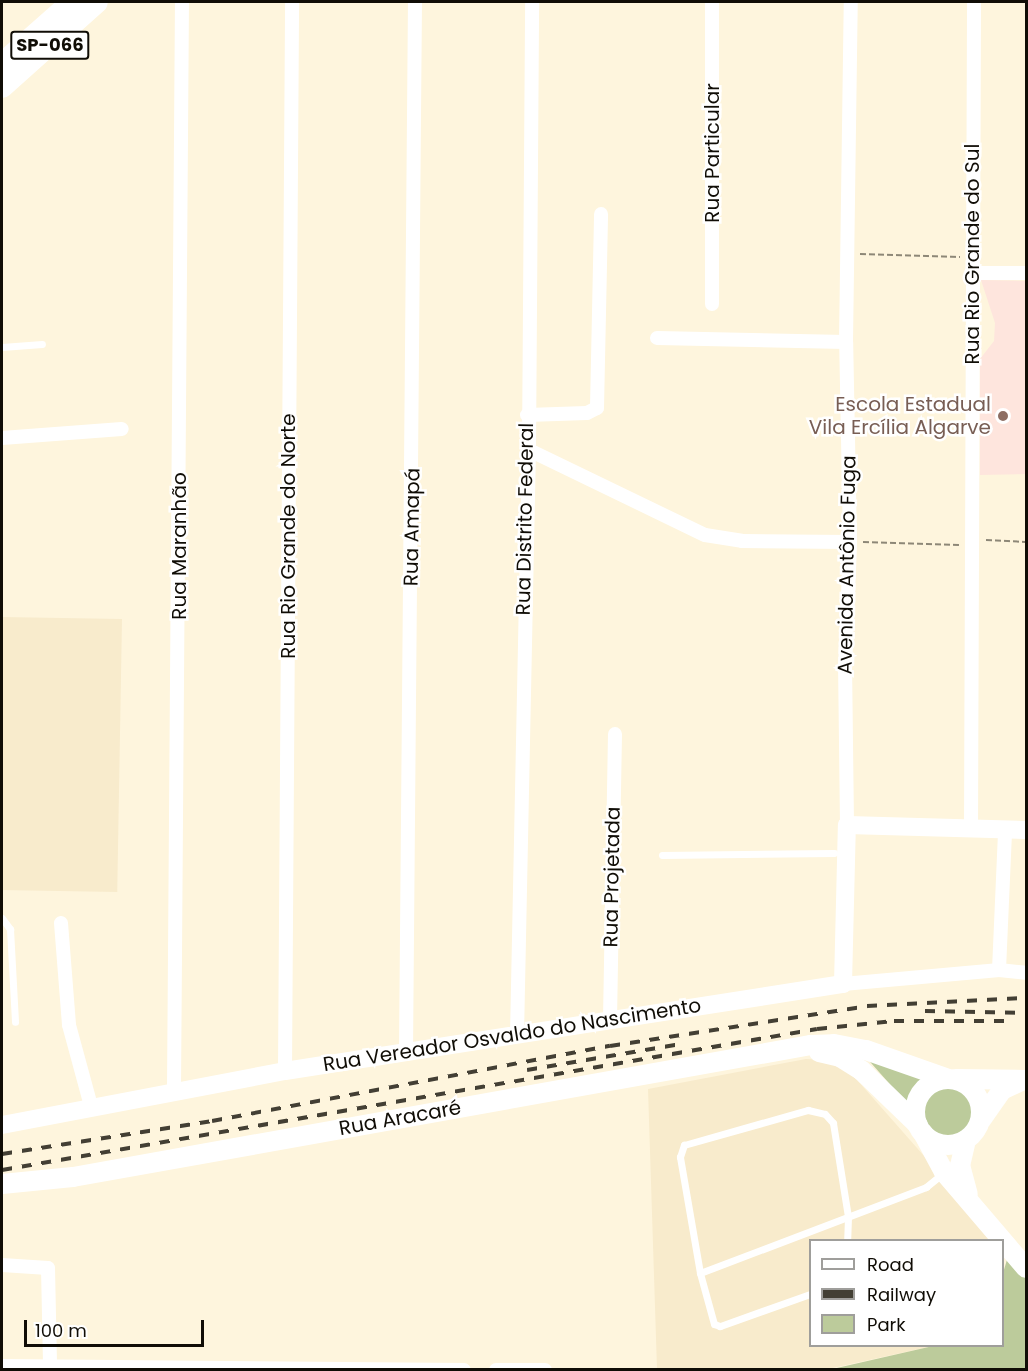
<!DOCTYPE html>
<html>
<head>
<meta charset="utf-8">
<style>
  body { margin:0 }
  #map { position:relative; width:1028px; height:1371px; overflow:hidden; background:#fef5dd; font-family:Poppins,sans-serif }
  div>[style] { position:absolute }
  .built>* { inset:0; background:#f8ebcc; transform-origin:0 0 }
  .education>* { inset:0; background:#fee5dd }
  .green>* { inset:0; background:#bccb9b }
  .round { border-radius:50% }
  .path>* { height:2px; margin-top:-1px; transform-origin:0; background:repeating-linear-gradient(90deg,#8d8777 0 6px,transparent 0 9px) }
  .service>* { height:7px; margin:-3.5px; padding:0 3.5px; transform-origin:3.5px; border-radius:3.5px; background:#fff }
  .minor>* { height:14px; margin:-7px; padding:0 7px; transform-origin:7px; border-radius:7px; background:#fff }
  .tertiary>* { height:18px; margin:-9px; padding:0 9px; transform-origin:9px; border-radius:9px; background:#fff }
  .secondary>* { height:20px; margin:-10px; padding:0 10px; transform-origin:10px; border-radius:10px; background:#fff }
  .secondary>.ring { margin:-10px; padding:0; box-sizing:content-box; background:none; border:20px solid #fff; border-radius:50% }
  .primary>* { height:22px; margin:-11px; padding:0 11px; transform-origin:11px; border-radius:11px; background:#fff }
  .rail>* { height:4px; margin-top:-2px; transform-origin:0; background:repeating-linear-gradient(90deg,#433f34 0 10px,transparent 0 20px) }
  .dots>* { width:16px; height:16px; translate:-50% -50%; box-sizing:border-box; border:3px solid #fff; border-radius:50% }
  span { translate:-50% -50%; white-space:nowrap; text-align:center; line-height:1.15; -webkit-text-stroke:5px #fff; paint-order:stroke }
  .shield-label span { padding:2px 4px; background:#fff; border:2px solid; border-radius:4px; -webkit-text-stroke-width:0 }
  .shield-label { font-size:18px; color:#100d06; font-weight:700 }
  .street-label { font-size:20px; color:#100d06 }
  .education-label { font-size:20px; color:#785e54 }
  .right { translate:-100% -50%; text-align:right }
  .frame { position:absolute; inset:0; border:3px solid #100d06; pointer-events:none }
  .legend { position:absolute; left:809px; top:1239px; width:195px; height:108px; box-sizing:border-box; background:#fff; border:2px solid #9f9e9b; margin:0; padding:8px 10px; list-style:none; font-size:18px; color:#100d06 }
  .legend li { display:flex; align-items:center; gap:12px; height:30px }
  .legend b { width:30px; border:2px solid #9f9e9b }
  .scale { position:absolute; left:24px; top:1320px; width:180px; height:27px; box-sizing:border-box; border:3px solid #100d06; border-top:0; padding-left:8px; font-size:18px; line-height:21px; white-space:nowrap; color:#100d06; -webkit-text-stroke:4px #fff; paint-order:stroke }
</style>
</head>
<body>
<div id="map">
  <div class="built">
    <div style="left:122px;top:619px;width:273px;height:120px;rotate:91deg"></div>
    <div style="clip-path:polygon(806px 1059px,827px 1060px,851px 1073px,998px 1240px,810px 1240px,810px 1346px,933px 1346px,828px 1369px,657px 1369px,648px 1089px)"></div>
  </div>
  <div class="education">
    <div style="clip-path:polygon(981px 280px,1026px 281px,1026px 474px,980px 475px,980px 359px,994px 341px,995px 323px)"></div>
  </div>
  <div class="green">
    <div style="clip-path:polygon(864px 1055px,929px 1078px,919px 1088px,910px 1107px)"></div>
    <div class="round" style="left:922px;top:1085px;width:54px;height:54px"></div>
    <div style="clip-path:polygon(1009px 1253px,1026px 1275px,1026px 1369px,828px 1370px,933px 1346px,1002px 1346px,1003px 1273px)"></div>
  </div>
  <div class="path">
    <div style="left:860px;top:254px;width:100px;rotate:1.7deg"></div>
    <div style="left:986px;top:540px;width:40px;rotate:2.9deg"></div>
    <div style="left:863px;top:542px;width:96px;rotate:1.8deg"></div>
  </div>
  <div class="service">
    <div style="left:2px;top:347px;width:40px;rotate:-4.3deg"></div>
    <div style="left:662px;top:855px;width:172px;rotate:-0.7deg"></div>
    <div style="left:2px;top:918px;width:14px;rotate:54deg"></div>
    <div style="left:10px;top:929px;width:93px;rotate:86.9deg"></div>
    <div style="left:700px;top:1273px;width:242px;rotate:-20.8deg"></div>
    <div style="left:926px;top:1187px;width:21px;rotate:-39deg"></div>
    <div style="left:810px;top:1294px;width:96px;rotate:160.4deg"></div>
    <div style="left:720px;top:1326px;width:6px;rotate:-162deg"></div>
    <div style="left:714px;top:1324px;width:53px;rotate:-105.4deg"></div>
    <div style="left:700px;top:1273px;width:118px;rotate:-99.8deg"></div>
    <div style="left:680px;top:1157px;width:13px;rotate:-72deg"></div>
    <div style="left:684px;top:1145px;width:129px;rotate:-15.8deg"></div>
    <div style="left:808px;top:1110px;width:17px;rotate:13deg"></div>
    <div style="left:825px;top:1114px;width:12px;rotate:48deg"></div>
    <div style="left:833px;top:1123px;width:95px;rotate:80.9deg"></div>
    <div style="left:848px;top:1217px;width:23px;rotate:92deg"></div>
  </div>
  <div class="minor">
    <div style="left:971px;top:273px;width:55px"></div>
    <div style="left:712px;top:304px;width:302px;rotate:-90deg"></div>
    <div style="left:657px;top:338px;width:189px;rotate:1.2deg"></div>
    <div style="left:527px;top:415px;width:60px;rotate:-1.9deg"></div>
    <div style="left:587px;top:413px;width:11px;rotate:-27deg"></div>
    <div style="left:597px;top:408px;width:194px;rotate:-88.8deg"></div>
    <div style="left:2px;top:438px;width:120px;rotate:-4.3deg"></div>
    <div style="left:529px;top:450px;width:195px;rotate:25.8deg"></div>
    <div style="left:705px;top:535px;width:37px;rotate:9deg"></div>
    <div style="left:742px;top:541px;width:108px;rotate:0.5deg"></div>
    <div style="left:847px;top:825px;width:156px;rotate:-90.7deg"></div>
    <div style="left:845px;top:669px;width:127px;rotate:-87.7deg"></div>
    <div style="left:850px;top:542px;width:200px;rotate:-91.1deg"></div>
    <div style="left:846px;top:342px;width:340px;rotate:-89.2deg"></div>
    <div style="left:971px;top:830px;width:828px;rotate:-89.79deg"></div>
    <div style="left:61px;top:923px;width:102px;rotate:85.5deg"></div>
    <div style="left:69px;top:1025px;width:84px;rotate:74.8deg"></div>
    <div style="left:999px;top:970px;width:140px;rotate:-87.5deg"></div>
    <div style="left:843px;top:984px;width:157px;rotate:-5.1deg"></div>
    <div style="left:999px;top:970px;width:27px;rotate:6deg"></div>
    <div style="left:610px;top:1020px;width:286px;rotate:-89deg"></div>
    <div style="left:517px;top:1036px;width:586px;rotate:-88.83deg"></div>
    <div style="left:529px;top:450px;width:448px;rotate:-89.6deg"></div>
    <div style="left:406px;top:1052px;width:1050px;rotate:-89.51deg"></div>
    <div style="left:285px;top:1071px;width:1069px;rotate:-89.62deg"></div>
    <div style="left:174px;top:1090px;width:1088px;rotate:-89.58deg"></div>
    <div style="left:2px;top:1265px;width:46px;rotate:3.7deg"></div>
    <div style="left:48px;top:1268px;width:99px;rotate:88.8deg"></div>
    <div style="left:2px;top:1366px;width:462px;rotate:0.5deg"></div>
    <div style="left:496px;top:1370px;width:49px"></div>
  </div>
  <div class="tertiary">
    <div style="left:2px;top:1125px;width:288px;rotate:-10.8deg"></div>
    <div style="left:285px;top:1071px;width:565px;rotate:-8.86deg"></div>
    <div style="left:843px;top:984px;width:159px;rotate:-88.6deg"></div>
    <div style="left:847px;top:825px;width:179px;rotate:1.6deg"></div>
  </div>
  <div class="secondary">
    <div style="left:819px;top:1052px;width:22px;rotate:13deg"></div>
    <div style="left:840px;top:1057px;width:25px;rotate:32deg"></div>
    <div style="left:861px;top:1070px;width:79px;rotate:44deg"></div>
    <div class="ring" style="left:915px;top:1079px;width:46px;height:46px"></div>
    <div style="left:956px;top:1079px;width:70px;rotate:0.8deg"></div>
    <div style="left:981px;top:1120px;width:37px;rotate:-55deg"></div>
    <div style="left:1002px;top:1090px;width:23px;rotate:-25deg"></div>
    <div style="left:923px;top:1133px;width:44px;rotate:61.7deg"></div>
    <div style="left:944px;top:1172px;width:126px;rotate:49.5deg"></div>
    <div style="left:966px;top:1140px;width:26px;rotate:103deg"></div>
    <div style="left:960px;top:1165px;width:30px;rotate:75deg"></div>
    <div style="left:2px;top:1184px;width:71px;rotate:-5.6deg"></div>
    <div style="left:73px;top:1177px;width:750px;rotate:-10.14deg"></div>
    <div style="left:811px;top:1045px;width:23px;rotate:-2deg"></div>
    <div style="left:834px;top:1044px;width:33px;rotate:11deg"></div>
    <div style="left:866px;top:1050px;width:85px;rotate:19.3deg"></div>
  </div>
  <div class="primary">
    <div style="left:2px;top:64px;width:94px;rotate:-41.5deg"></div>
    <div style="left:2px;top:87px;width:127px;rotate:-41.8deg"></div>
  </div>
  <div class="rail">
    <div style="left:925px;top:1011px;width:101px;rotate:1.1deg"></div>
    <div style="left:527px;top:1070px;width:156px;rotate:-9.6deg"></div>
    <div style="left:2px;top:1154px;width:213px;rotate:-8.9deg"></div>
    <div style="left:212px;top:1121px;width:405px;rotate:-10.7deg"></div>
    <div style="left:610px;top:1046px;width:260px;rotate:-8.8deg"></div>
    <div style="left:867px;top:1006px;width:159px;rotate:-2.9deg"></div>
    <div style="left:2px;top:1170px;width:827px;rotate:-9.82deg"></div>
    <div style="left:817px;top:1029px;width:77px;rotate:-5.9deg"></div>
    <div style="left:894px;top:1021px;width:118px"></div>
  </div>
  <div class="dots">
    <div style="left:1003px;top:416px;background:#8d6e63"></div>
  </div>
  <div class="shield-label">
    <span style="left:50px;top:45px">SP-066</span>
  </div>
  <div class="street-label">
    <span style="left:712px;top:153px;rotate:-90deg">Rua Particular</span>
    <span style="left:972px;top:254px;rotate:-90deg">Rua Rio Grande do Sul</span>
    <span style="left:525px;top:519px;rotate:-89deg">Rua Distrito Federal</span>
    <span style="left:412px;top:527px;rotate:-89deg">Rua Amapá</span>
    <span style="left:288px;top:536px;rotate:-90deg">Rua Rio Grande do Norte</span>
    <span style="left:179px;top:546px;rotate:-90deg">Rua Maranhão</span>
    <span style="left:847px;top:565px;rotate:-89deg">Avenida Antônio Fuga</span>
    <span style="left:612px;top:877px;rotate:-89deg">Rua Projetada</span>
    <span style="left:512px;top:1035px;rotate:-9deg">Rua Vereador Osvaldo do Nascimento</span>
    <span style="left:400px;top:1118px;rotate:-10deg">Rua Aracaré</span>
  </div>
  <div class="education-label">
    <span class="right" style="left:991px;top:416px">Escola Estadual<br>Vila Ercília Algarve</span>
  </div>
  <div class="frame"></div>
  <ul class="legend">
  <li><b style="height:8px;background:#fff"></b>Road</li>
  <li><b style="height:8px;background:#433f34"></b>Railway</li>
  <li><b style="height:16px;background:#bccb9b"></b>Park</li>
  </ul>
  <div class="scale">100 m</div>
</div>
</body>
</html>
